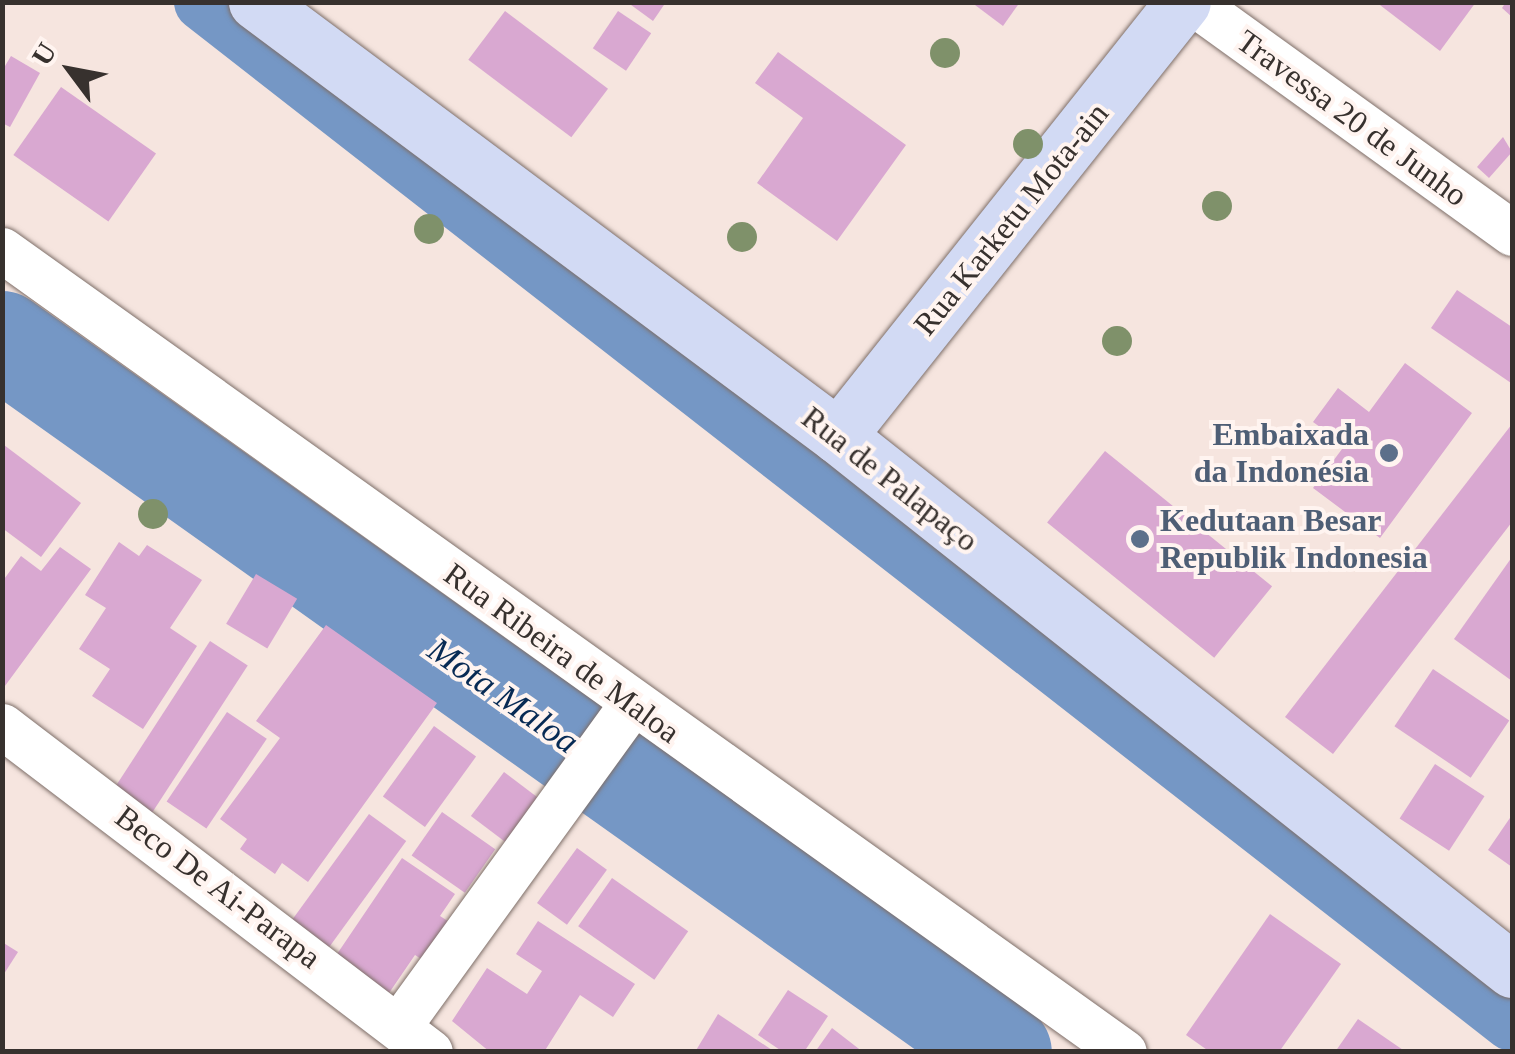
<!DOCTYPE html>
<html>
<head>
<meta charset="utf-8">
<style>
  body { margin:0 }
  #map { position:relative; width:1515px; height:1054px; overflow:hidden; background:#f6e5df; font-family:"Times New Roman",serif }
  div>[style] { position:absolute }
  .stream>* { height:18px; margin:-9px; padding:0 9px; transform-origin:9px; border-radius:9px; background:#7597c5 }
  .canal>* { height:58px; margin:-29px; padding:0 29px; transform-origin:29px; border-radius:29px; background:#7597c5 }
  .river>* { height:98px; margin:-49px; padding:0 49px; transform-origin:49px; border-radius:49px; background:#7597c5 }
  .building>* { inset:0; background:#d9a8d1; transform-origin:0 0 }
  .roads { filter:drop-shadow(0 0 2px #7e6f69) drop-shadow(0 0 2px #7e6f69) }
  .street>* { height:45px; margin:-22.5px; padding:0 22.5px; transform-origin:22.5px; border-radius:22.5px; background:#fff }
  .secondary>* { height:55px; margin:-27.5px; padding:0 27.5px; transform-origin:27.5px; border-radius:27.5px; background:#d2daf4 }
  .trees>* { width:30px; height:30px; margin:-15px; border-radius:50%; background:#7f916a }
  .dots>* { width:28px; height:28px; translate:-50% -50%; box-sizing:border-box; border:5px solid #fff4f0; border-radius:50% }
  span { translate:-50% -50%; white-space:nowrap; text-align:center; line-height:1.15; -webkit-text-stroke:8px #fff4f0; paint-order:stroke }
  .street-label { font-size:32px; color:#37312e }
  .service-label { font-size:32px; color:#4e5e75; font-weight:700 }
  .right { translate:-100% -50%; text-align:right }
  .left { translate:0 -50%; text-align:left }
  .water-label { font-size:35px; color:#072a54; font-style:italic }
  .frame { position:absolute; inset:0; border:5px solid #37312e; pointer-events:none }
  .north { position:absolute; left:20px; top:20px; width:100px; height:100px; -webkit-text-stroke:8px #fff4f0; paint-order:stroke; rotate:302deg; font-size:28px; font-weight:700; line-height:40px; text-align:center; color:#37312e }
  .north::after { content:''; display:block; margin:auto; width:35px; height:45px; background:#37312e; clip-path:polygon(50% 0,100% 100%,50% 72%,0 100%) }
</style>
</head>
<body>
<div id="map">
  <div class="stream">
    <div style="left:2px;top:315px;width:1273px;rotate:35.38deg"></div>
  </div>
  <div class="canal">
    <div style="left:203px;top:2px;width:1659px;rotate:37.93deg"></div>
  </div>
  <div class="river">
    <div style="left:2px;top:340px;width:1228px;rotate:35.42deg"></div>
  </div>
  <div class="building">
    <div style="clip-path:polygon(627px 2px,666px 2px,653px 21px)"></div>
    <div style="clip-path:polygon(971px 2px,1020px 2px,1003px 26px)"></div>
    <div style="clip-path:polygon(1376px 2px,1476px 2px,1440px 51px)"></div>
    <div style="clip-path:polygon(1506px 2px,1512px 2px,1512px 17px,1502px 8px)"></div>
    <div style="left:505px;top:11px;width:129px;height:61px;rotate:37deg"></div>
    <div style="left:618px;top:11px;width:40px;height:45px;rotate:34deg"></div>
    <div style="clip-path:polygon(778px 52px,906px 145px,837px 241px,757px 183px,803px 118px,755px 83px)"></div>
    <div style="clip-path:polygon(11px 56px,40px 73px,10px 127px,2px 123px,2px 71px)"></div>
    <div style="left:61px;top:87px;width:116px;height:83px;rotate:35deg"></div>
    <div style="clip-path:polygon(1503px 137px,1512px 152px,1489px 178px,1477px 167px)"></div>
    <div style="clip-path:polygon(1457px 290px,1512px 327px,1511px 383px,1431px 328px)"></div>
    <div style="clip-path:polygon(1405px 363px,1472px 413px,1380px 538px,1313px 488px,1345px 445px,1313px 422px,1338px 388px,1369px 412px)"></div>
    <div style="clip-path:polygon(1512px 424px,1512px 522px,1333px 754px,1285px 717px)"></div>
    <div style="clip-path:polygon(4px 445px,81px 503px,41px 557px,2px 528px)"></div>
    <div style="left:1105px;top:451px;width:215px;height:92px;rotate:39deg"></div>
    <div style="clip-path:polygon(119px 542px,139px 556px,147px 545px,202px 580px,170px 628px,197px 646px,143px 729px,92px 696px,110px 669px,79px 649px,106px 608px,85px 595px)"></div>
    <div style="clip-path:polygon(60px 547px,91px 569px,2px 690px,2px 582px,21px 556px,41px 571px)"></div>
    <div style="clip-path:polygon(1512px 557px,1512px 681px,1454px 639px)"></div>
    <div style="left:256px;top:574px;width:48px;height:58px;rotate:31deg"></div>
    <div style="clip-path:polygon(326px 625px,437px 703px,308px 882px,282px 863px,275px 874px,240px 849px,247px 839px,220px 819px,280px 738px,256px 721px)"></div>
    <div style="left:210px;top:641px;width:45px;height:184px;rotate:33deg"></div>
    <div style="left:1433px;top:669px;width:92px;height:69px;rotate:34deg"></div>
    <div style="left:227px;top:712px;width:48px;height:108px;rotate:34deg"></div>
    <div style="left:434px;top:726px;width:52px;height:87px;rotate:36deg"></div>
    <div style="left:1435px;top:764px;width:59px;height:65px;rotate:33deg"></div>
    <div style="left:504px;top:772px;width:53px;height:55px;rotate:37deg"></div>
    <div style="left:442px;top:812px;width:65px;height:53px;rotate:35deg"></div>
    <div style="left:369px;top:814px;width:46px;height:139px;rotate:36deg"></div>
    <div style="clip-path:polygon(1512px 815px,1512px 867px,1488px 850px)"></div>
    <div style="left:577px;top:848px;width:37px;height:68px;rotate:36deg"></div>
    <div style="clip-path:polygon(402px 858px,455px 894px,440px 916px,457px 927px,432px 966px,415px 955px,389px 993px,335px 957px)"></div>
    <div style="left:612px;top:878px;width:93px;height:59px;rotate:35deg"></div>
    <div style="clip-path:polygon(1270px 914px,1341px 964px,1279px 1052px,1210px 1052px,1186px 1035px)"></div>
    <div style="clip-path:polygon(538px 921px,635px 984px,613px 1017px,580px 995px,544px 1052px,490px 1052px,452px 1021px,487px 968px,527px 994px,542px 971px,516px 954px)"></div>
    <div style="clip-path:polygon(2px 942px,18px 952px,2px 977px)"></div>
    <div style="clip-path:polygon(788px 990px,828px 1016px,804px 1052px,783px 1052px,758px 1035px)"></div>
    <div style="clip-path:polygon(718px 1014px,775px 1052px,695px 1052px)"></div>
    <div style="clip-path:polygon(1358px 1019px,1406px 1052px,1335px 1052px)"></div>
    <div style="clip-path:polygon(832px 1028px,863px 1052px,815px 1052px)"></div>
  </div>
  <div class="roads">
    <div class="street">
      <div style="left:1192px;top:2px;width:395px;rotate:35.8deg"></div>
      <div style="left:2px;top:250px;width:1379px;rotate:35.56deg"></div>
      <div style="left:2px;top:726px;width:538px;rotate:37.3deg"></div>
      <div style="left:400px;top:1024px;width:396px;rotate:-54.1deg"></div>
    </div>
    <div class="secondary">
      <div style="left:256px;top:2px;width:726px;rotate:36.71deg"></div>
      <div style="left:838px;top:436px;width:860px;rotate:38.39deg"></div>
      <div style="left:838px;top:436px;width:554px;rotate:-51.52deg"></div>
    </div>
  </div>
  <div class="trees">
    <div style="left:945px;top:53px"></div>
    <div style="left:1028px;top:144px"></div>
    <div style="left:1217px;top:206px"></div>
    <div style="left:429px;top:229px"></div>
    <div style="left:742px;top:237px"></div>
    <div style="left:1117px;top:341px"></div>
    <div style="left:153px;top:514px"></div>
  </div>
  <div class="dots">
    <div style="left:1389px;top:453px;background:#5c6f8a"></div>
    <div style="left:1140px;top:539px;background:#5c6f8a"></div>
  </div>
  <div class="street-label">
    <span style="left:1352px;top:118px;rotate:36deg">Travessa 20 de Junho</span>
    <span style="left:1011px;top:219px;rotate:-51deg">Rua Karketu Mota-ain</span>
    <span style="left:890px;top:479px;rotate:38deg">Rua de Palapaço</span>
    <span style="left:562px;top:653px;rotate:36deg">Rua Ribeira de Maloa</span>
    <span style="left:218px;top:887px;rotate:37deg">Beco De Ai-Parapa</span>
  </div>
  <div class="service-label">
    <span class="right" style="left:1369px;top:453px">Embaixada<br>da Indonésia</span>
    <span class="left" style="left:1160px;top:539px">Kedutaan Besar<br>Republik Indonesia</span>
  </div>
  <div class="water-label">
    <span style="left:503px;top:696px;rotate:35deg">Mota Maloa</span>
  </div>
  <div class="frame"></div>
  <div class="north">U</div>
</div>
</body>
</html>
